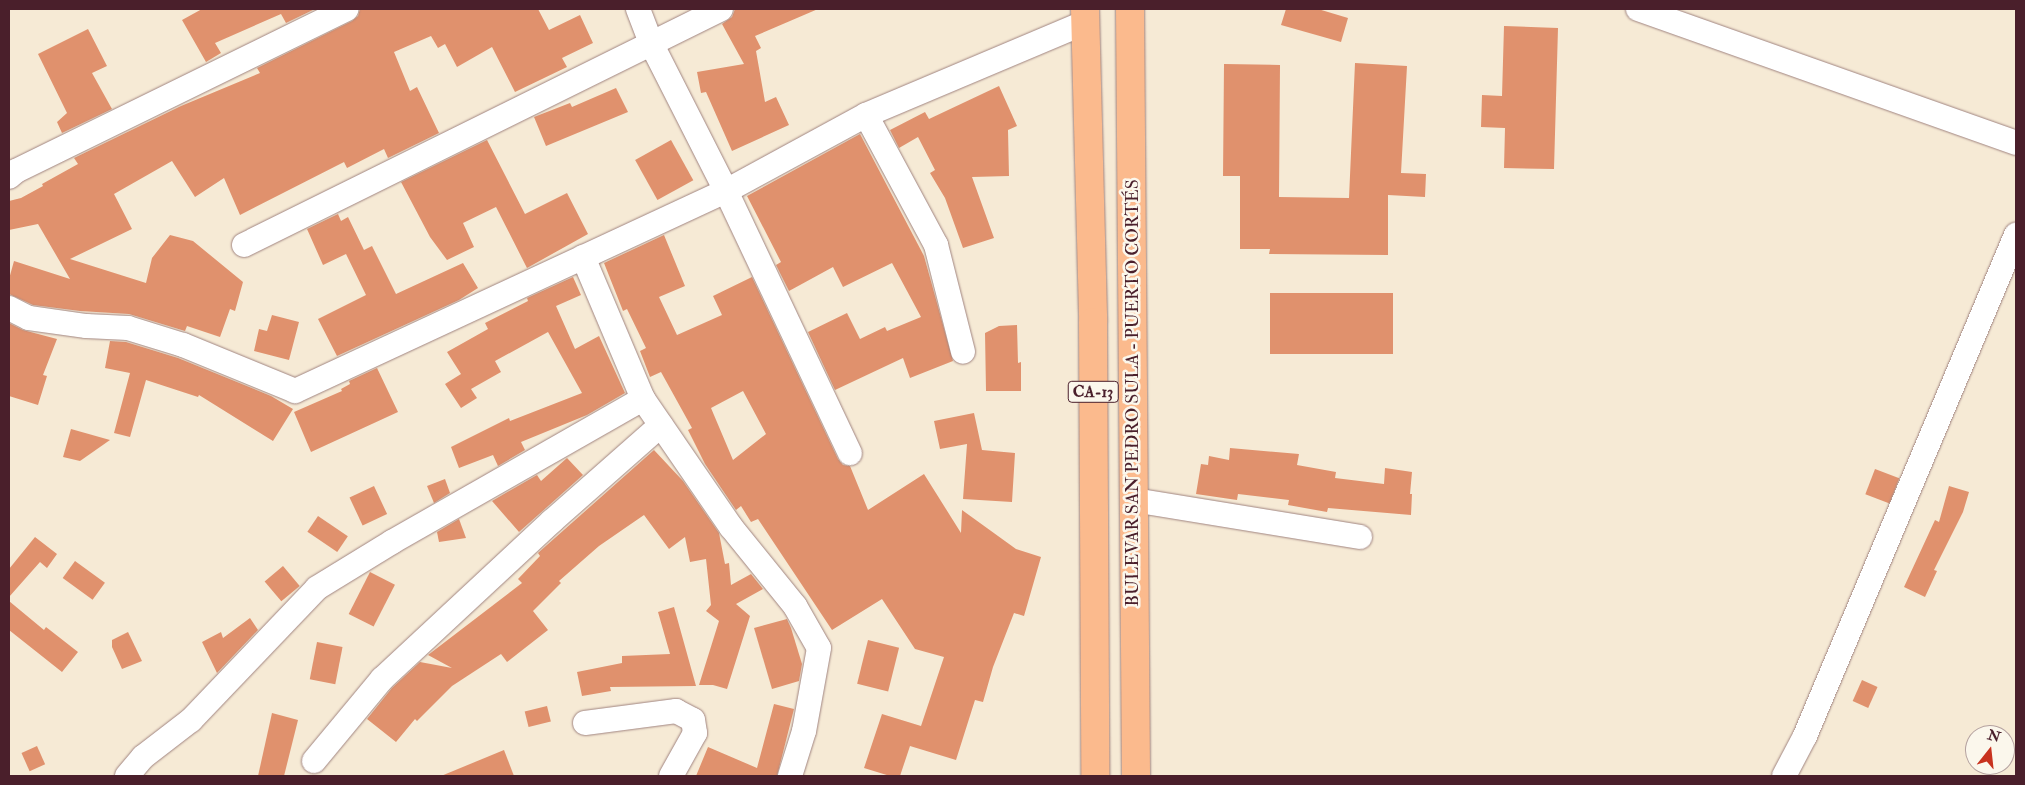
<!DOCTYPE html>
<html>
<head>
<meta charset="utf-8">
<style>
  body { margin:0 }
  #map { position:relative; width:2025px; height:785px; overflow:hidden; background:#f6ead5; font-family:"IM FELL Double Pica",serif }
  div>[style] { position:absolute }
  .building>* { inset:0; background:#e0916d; transform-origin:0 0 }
  .roads { filter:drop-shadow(0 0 1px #a08480) drop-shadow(0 0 1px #a08480) }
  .minor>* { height:24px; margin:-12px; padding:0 12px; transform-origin:12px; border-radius:12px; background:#fff }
  .trunk>* { height:28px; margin:-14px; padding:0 14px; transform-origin:14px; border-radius:14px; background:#fbba8d }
  span { translate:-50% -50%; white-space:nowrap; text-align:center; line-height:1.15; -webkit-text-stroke:5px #fbf7ec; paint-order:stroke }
  .shield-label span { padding:1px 4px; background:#fbf7ec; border:1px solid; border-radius:4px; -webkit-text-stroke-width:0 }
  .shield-label { font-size:16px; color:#4a1f2b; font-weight:700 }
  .street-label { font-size:18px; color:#4a1f2b }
  .frame { position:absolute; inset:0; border:10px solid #4a1f2b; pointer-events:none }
  .north { position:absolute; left:1965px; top:725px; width:50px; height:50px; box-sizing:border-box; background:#fbf7ec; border:1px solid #b4a19f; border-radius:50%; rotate:16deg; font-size:14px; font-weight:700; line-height:20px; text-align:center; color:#4a1f2b }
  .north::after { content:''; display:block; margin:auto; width:18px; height:22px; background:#c8321e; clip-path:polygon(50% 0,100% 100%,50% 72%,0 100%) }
</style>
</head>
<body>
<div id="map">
  <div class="building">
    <div style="clip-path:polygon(202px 9px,315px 9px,286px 23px,281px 14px,215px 43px,221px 53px,206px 62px,182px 20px)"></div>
    <div style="clip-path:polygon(360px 9px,538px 9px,549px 30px,580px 15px,593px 43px,562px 58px,567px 67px,515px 92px,492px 47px,457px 67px,445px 44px,438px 48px,431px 36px,394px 52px,410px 91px,417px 87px,439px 133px,388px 158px,384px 149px,347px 168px,344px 162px,240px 215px,224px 178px,195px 197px,172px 161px,114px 194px,132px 229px,70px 259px,146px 283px,152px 258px,170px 235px,193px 241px,243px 282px,235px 311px,230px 309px,220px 337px,187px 326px,185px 331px,129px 314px,80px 311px,33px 305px,9px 294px,9px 279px,14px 261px,70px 279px,38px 224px,9px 230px,9px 201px,21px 198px,43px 186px,42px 184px,78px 164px,74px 158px,181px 106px,260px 73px,257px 68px,352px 21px,358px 16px)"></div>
    <div style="clip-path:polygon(735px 9px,818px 9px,755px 36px,761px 48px,756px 51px,765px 102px,776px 97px,789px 125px,732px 151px,706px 92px,701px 93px,697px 72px,744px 64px,722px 24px,732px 17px)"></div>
    <div style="clip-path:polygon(1286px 9px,1318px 9px,1348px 18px,1341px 42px,1281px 25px)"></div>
    <div style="clip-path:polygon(1504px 26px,1558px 28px,1554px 169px,1504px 168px,1505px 128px,1481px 127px,1482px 95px,1502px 96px)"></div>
    <div style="clip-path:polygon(88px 29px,107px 66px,92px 73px,112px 109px,62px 133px,57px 122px,67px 113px,38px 54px)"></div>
    <div style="clip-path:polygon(1355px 63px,1407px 66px,1401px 173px,1426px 174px,1425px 197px,1388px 195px,1388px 255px,1269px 254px,1270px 249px,1240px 249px,1240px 176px,1223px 176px,1224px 64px,1280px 65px,1279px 197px,1349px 198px)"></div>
    <div style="clip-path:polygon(999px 86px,1017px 126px,1008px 130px,1009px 176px,972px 177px,994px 238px,963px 248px,945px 198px,930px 173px,935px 170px,918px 137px,899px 148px,890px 130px,925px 112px,929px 119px)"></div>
    <div style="clip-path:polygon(616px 88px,628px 112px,546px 146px,534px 117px,570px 103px,572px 107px)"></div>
    <div style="clip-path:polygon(860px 134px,924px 256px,953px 361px,910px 378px,903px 358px,835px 390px,808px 332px,847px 313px,860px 339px,885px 327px,887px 331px,921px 317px,892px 263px,843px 287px,833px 267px,789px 291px,776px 265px,781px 262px,747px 196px)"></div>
    <div style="clip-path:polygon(487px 140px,525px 214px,567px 193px,588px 234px,527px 268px,496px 207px,463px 223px,474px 247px,447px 260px,430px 237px,401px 182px)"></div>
    <div style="left:671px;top:140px;width:46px;height:41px;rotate:61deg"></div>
    <div style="clip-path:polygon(338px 214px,341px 221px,348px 217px,364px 250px,372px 246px,396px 294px,463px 263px,478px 288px,459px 300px,337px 356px,318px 319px,366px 295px,346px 254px,323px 265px,307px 229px)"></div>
    <div style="clip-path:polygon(evenodd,664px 235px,685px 286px,659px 297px,677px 335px,722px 315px,713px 296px,752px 277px,838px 459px,843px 465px,850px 466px,868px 510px,924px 474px,961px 533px,962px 510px,1016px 549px,1041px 557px,1024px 616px,1014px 613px,993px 667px,983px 702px,975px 700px,956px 760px,910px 746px,900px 776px,890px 776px,864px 768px,882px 714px,921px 726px,944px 657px,915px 649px,882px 599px,832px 630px,758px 519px,751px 522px,741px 506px,736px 510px,705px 464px,688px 430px,692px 428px,661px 372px,650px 377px,640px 351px,646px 348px,627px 309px,623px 311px,604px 263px,664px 235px,743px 391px,766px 434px,733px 460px,711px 408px,743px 391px)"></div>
    <div style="clip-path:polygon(573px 277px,581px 295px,556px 306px,575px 349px,599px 336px,625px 393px,587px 415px,521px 442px,525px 450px,498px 466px,493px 455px,459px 468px,451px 447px,509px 418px,510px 421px,582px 393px,548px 332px,495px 361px,501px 372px,471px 389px,477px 398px,461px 408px,445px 384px,461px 374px,447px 352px,488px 329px,485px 323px,528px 301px,527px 298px)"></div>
    <div style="left:1270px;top:293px;width:123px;height:61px"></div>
    <div style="clip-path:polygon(272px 315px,299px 322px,289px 360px,254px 351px,259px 329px,267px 331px)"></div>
    <div style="clip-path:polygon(9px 323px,23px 330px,57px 339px,43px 375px,47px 376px,38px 405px,9px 396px)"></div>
    <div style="clip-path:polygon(1017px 325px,1018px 363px,1021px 362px,1021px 391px,986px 391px,985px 333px,999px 326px)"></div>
    <div style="clip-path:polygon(110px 341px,126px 342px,178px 358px,271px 396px,293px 409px,273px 441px,199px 395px,198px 397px,146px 380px,130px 437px,114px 433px,130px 373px,105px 368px)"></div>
    <div style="clip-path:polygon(377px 368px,398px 412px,311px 452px,294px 412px,342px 391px,341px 389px,350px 384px,349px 381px)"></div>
    <div style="clip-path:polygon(974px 413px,982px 450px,1015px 453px,1012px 502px,963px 499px,967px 444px,940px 449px,934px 421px)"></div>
    <div style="clip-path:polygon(71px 429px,110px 440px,80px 461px,63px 457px)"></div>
    <div style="clip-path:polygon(1230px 448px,1299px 454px,1297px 465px,1336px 472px,1335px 478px,1384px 484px,1385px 468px,1412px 472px,1410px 494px,1412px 494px,1411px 515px,1328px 508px,1327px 512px,1288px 505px,1289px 500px,1238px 494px,1237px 500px,1196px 494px,1201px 464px,1208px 465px,1209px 456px,1229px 460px)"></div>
    <div style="clip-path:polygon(654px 450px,683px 481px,719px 533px,725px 564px,729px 563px,731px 585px,751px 574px,763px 589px,736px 604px,750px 616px,727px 689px,713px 685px,699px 685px,719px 621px,706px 611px,711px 605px,706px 559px,690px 562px,685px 537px,669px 549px,644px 515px,599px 546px,559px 581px,561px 583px,533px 611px,548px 630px,507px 662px,501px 654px,452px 686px,417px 721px,415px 719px,396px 742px,367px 719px,392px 688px,420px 662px,452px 668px,428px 655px,522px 583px,518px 579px,540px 556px,538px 553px)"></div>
    <div style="clip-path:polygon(567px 458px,583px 475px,519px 532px,492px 501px,537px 475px,541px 481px)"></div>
    <div style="left:1875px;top:469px;width:26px;height:27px;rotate:21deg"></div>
    <div style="clip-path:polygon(445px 479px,450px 493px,434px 503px,427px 486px)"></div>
    <div style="left:374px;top:486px;width:31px;height:27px;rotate:65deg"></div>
    <div style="clip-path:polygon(1949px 486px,1969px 492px,1963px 512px,1934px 570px,1937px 571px,1925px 597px,1904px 587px,1935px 520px,1939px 522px)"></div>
    <div style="left:318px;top:516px;width:36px;height:19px;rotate:34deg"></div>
    <div style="clip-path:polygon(459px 519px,466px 538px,439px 542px,437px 532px)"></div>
    <div style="clip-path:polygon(35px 537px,57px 554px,47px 568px,40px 562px,9px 597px,9px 569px)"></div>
    <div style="left:75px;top:561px;width:37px;height:21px;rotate:36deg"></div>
    <div style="left:283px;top:566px;width:26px;height:24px;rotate:50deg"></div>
    <div style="left:370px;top:572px;width:28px;height:47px;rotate:27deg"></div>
    <div style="clip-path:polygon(9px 601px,44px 630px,46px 627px,78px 652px,62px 672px,9px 630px)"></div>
    <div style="clip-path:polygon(674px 607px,696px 686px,610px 687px,611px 691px,582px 696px,577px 672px,622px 663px,622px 656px,670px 654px,658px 612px)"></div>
    <div style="clip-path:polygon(250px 618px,258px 630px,217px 673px,202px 642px,221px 632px,223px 638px)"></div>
    <div style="clip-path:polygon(787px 619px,791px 628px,802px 664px,799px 681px,772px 689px,754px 628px)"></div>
    <div style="clip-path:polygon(128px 632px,142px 661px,122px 669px,112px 647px,112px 640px)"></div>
    <div style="left:868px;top:640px;width:32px;height:45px;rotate:14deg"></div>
    <div style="left:317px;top:642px;width:26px;height:38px;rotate:11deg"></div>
    <div style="left:1862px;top:680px;width:17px;height:23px;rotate:24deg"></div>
    <div style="clip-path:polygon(774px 704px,794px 709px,777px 776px,696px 776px,708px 747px,757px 768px)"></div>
    <div style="left:547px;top:706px;width:16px;height:23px;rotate:76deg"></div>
    <div style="clip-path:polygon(272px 713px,298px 720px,284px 776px,258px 776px)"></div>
    <div style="left:37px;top:746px;width:20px;height:17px;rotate:66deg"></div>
    <div style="clip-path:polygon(504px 750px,514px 776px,441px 776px)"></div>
  </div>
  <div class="roads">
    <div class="minor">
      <div style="left:638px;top:9px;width:36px;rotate:69deg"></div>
      <div style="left:651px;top:43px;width:166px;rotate:63.1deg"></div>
      <div style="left:726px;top:191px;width:290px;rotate:64.7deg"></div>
      <div style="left:1638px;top:9px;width:401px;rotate:19.5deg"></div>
      <div style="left:866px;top:115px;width:148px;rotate:61.7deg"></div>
      <div style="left:936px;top:245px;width:110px;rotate:75.8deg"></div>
      <div style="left:9px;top:177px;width:9px;rotate:-41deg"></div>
      <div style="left:16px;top:171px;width:368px;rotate:-26.1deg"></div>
      <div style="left:244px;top:245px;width:532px;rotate:-26.32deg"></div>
      <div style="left:583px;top:257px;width:154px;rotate:67.1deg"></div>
      <div style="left:643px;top:399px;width:155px;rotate:55.5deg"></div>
      <div style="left:731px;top:527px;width:102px;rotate:51deg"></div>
      <div style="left:795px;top:606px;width:48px;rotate:60.3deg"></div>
      <div style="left:819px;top:648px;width:84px;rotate:100.2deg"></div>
      <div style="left:804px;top:731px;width:47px;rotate:107.3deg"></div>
      <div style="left:9px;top:308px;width:22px;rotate:27deg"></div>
      <div style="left:29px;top:318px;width:58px;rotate:8deg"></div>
      <div style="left:86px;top:326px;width:42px;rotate:2.7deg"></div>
      <div style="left:128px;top:328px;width:58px;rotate:17.2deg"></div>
      <div style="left:183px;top:345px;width:121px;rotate:22.3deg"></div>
      <div style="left:295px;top:391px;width:475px;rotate:-24.9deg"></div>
      <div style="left:726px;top:191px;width:159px;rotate:-28.5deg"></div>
      <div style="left:866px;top:115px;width:239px;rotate:-22.9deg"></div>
      <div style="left:1134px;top:500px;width:229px;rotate:9.3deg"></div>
      <div style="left:585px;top:723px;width:92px;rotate:-7.5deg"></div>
      <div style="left:676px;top:711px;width:19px;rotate:28deg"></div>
      <div style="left:693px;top:720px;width:13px;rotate:81deg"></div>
      <div style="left:695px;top:733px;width:49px;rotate:119.2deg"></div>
      <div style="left:314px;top:761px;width:107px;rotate:-50.3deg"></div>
      <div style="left:382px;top:679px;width:232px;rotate:-42.9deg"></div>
      <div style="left:552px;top:521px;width:145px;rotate:-41.4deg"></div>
      <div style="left:127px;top:776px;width:25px;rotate:-50deg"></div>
      <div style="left:143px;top:757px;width:61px;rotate:-37.6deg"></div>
      <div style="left:191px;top:720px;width:182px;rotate:-46.3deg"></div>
      <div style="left:317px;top:588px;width:88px;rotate:-31.5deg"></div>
      <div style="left:392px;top:542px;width:289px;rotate:-29.7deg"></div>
      <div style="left:1784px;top:776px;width:45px;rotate:-62.3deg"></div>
      <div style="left:1805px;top:736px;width:544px;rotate:-67.16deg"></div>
    </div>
    <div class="trunk">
      <div style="left:1085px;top:9px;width:313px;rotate:88.5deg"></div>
      <div style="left:1093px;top:322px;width:454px;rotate:89.7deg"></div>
      <div style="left:1130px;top:9px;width:767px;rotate:89.55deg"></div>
    </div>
  </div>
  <div class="shield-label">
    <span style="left:1093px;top:392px">CA-13</span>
  </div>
  <div class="street-label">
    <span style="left:1133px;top:393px;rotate:-90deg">BULEVAR SAN PEDRO SULA - PUERTO CORTÉS</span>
  </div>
  <div class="frame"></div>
  <div class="north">N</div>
</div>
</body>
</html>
